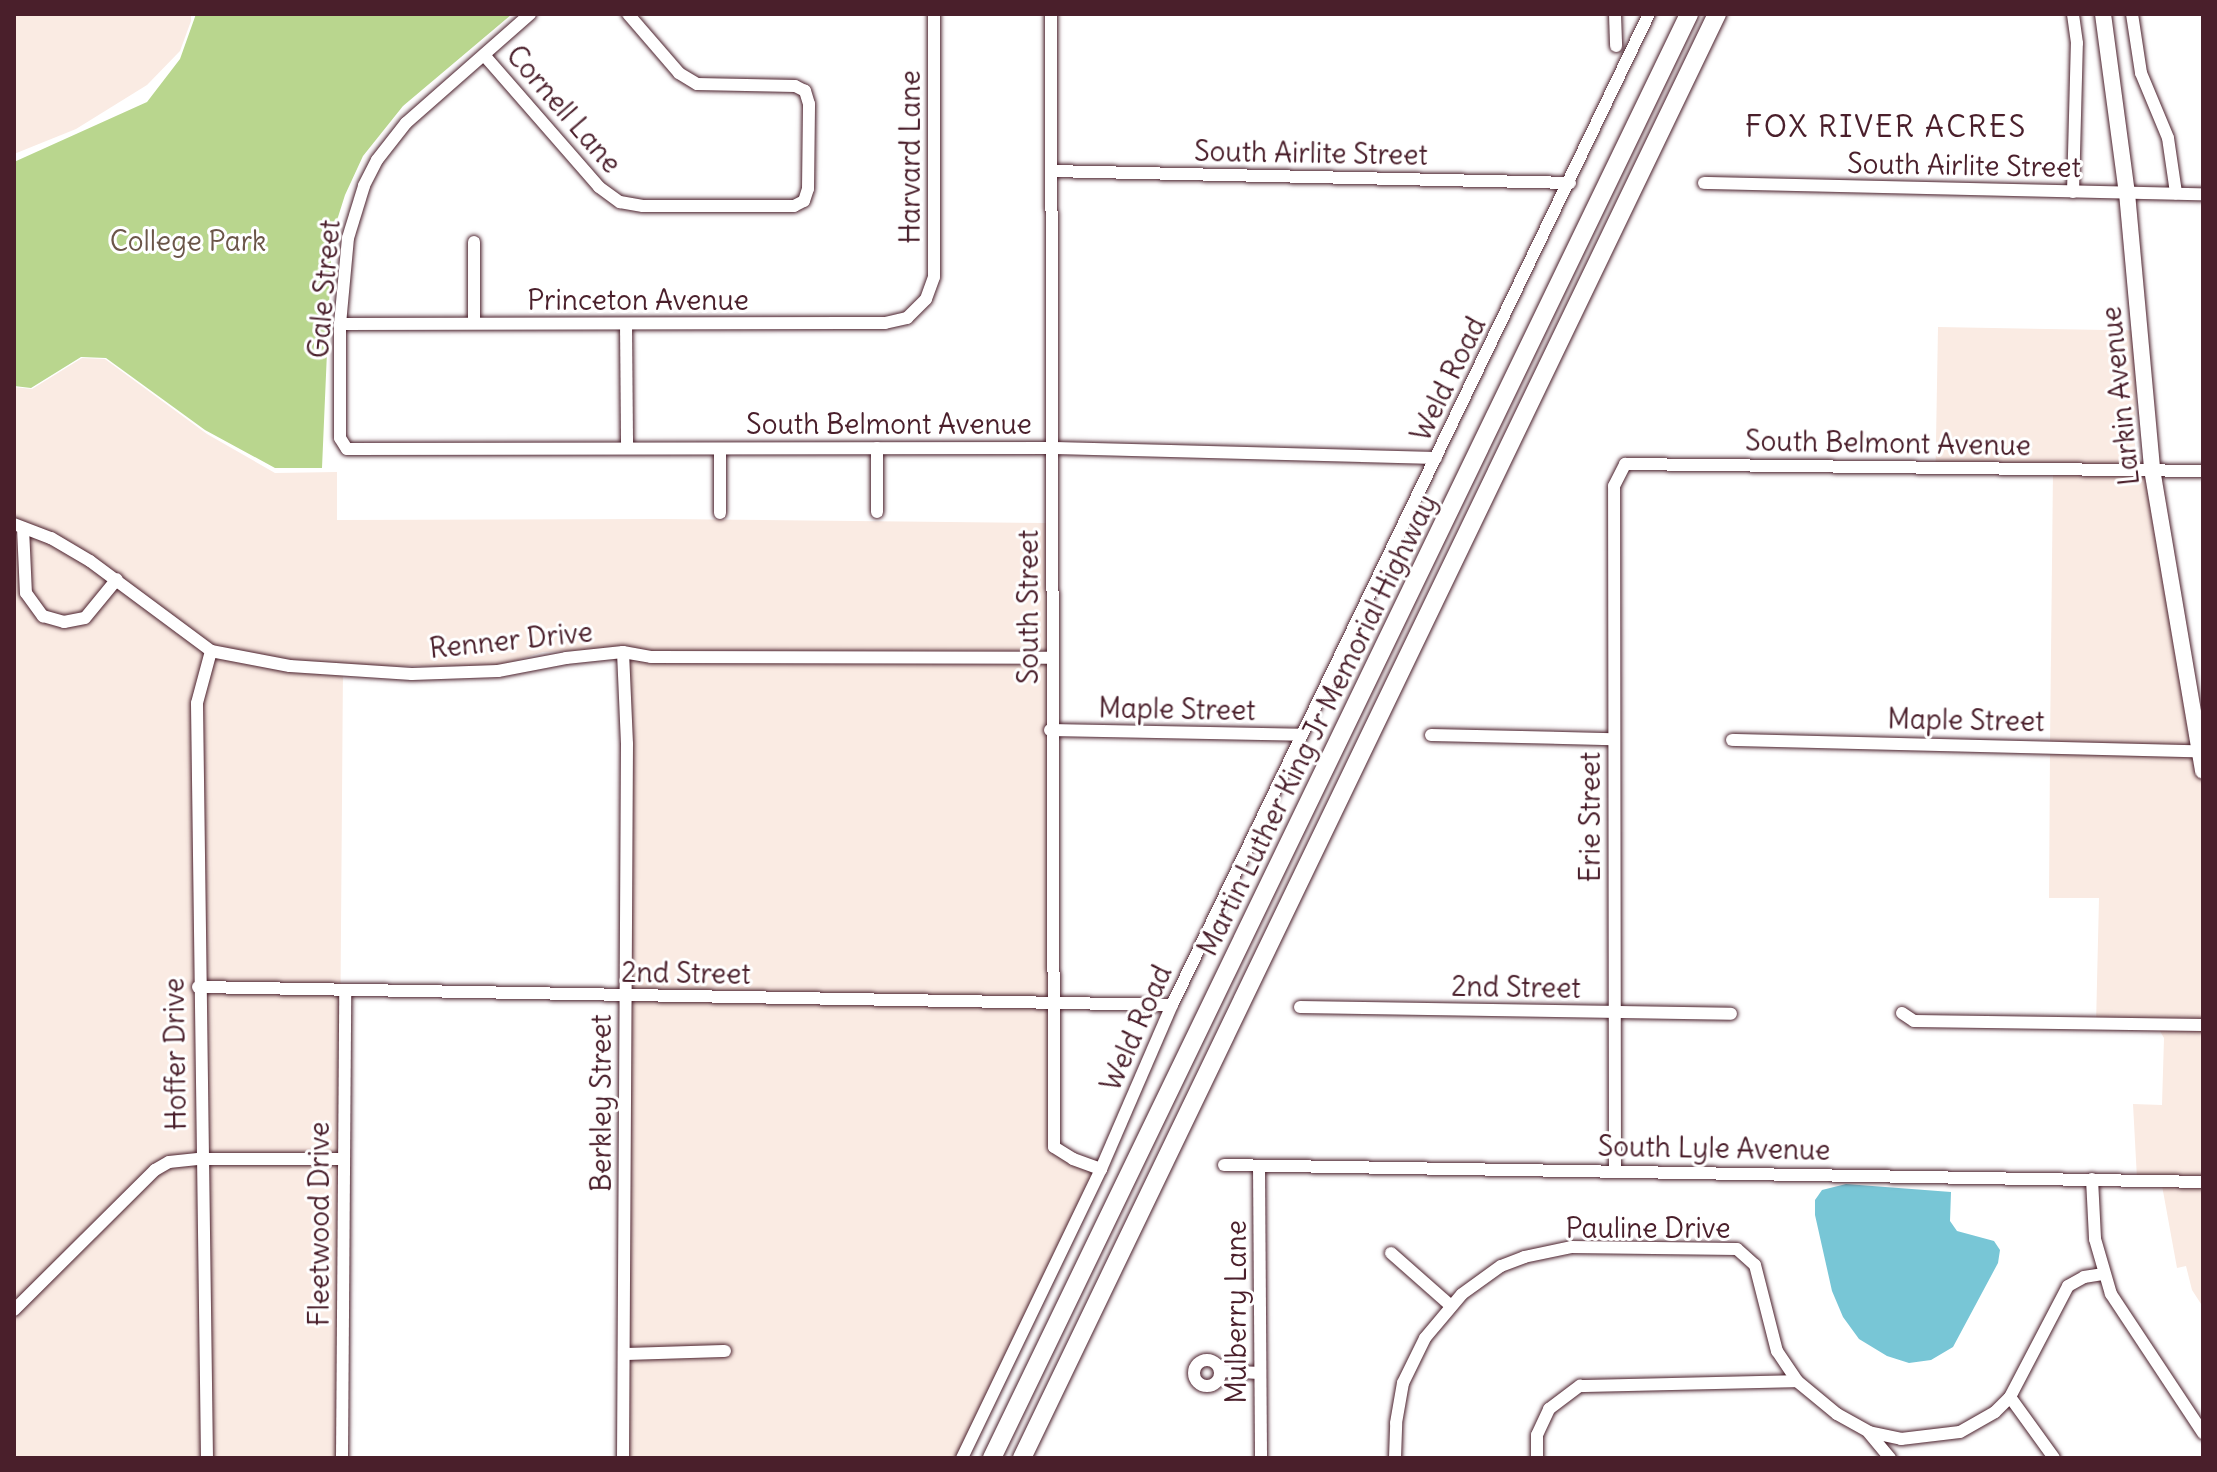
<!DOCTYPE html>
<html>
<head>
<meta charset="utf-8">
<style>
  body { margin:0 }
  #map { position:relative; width:2217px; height:1472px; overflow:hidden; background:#fff; font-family:Delius,sans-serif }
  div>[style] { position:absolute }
  .built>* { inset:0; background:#faebe3; transform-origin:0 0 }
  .green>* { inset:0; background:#b9d68e }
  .water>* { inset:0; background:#78c6d6 }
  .roads { filter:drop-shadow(0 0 2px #4a1f2b) drop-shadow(0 0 2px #4a1f2b) }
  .minor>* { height:12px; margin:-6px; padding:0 6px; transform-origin:6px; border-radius:6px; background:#fff }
  .minor>.ring { margin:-6px; padding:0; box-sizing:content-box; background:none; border:12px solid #fff; border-radius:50% }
  .major>* { height:16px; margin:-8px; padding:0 8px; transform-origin:8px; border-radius:8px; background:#fff }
  .highway>* { height:18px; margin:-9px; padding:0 9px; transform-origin:9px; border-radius:9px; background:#fff }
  span { translate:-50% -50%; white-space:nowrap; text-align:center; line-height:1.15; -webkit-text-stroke:6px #fff; paint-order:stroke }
  .street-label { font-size:28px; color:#4a1f2b }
  .park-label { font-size:28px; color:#6b5649 }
  .neighbourhood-label { font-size:30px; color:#4a1f2b; letter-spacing:2px }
  .frame { position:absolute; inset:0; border:16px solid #4a1f2b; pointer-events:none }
</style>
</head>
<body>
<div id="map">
  <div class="built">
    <div style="clip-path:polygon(14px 14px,191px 14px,191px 21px,180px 51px,147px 85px,76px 129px,14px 154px)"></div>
    <div style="left:1938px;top:327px;width:199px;height:138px;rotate:1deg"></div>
    <div style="clip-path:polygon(82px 358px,105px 359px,207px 434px,275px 473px,337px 472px,337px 520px,662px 519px,1049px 523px,1051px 1150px,1095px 1171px,957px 1458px,625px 1458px,629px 649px,543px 652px,498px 666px,343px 666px,337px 1458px,14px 1458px,14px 387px,32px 389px)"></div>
    <div style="clip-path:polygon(2053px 471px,2149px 472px,2195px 748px,2050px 744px)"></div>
    <div style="clip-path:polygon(2050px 749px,2196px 753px,2203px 785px,2203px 1307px,2192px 1290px,2186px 1266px,2177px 1268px,2161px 1180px,2137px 1179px,2133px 1104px,2162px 1105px,2164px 1038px,2157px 1026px,2096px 1025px,2099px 898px,2049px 898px)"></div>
  </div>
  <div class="green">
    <div style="clip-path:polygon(196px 14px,512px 14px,403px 106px,363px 156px,345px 195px,332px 236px,322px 468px,275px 468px,205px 430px,106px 358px,81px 357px,31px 388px,14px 386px,14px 162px,147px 102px,180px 59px)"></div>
  </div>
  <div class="water">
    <div style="clip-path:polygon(1846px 1184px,1951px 1192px,1950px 1221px,1957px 1231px,1994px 1241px,2000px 1250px,1998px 1263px,1953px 1347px,1931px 1360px,1909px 1363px,1887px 1356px,1859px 1339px,1843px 1317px,1832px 1291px,1815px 1215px,1815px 1200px,1822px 1190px)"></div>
  </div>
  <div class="roads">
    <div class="minor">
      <div style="left:530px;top:14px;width:165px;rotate:138.7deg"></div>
      <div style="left:406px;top:123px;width:47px;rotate:128.1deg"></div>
      <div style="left:377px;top:160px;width:29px;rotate:117deg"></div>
      <div style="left:364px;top:186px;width:54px;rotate:107.1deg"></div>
      <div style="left:348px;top:238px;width:86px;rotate:95.3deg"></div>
      <div style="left:340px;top:324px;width:114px;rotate:90deg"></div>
      <div style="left:340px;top:438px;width:13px;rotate:58deg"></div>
      <div style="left:347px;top:449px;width:708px;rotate:-0.08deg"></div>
      <div style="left:1055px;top:448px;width:381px;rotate:1.5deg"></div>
      <div style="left:1051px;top:14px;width:1133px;rotate:89.85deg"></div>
      <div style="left:1054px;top:1147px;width:22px;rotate:32deg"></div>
      <div style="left:1073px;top:1159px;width:30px;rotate:20deg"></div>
      <div style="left:1615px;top:14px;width:32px;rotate:88deg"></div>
      <div style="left:2132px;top:14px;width:60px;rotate:81.3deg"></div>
      <div style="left:2141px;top:73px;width:70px;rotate:67.4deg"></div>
      <div style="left:2168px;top:138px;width:56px;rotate:81.7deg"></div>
      <div style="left:484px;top:55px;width:175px;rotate:48.9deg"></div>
      <div style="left:599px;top:187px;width:26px;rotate:36deg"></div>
      <div style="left:620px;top:202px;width:23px;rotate:10deg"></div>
      <div style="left:643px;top:206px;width:151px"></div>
      <div style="left:794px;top:206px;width:11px;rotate:-27deg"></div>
      <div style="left:804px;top:201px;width:13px;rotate:-72deg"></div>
      <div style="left:808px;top:189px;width:85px;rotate:-89.3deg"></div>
      <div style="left:809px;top:104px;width:14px;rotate:-107deg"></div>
      <div style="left:805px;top:91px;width:11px;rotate:-153deg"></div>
      <div style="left:795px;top:86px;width:98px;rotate:-178.8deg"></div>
      <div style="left:697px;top:84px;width:21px;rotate:-149deg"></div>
      <div style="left:679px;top:73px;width:78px;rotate:-130.8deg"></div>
      <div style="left:1051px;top:171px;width:519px;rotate:1.32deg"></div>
      <div style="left:1704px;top:183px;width:499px;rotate:1.3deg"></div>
      <div style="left:2073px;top:192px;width:149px;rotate:-88.5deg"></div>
      <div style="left:2077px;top:43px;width:29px;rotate:-98deg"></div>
      <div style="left:474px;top:323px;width:81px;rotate:-90deg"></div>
      <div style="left:340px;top:324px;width:545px;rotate:-0.11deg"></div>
      <div style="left:885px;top:323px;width:23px;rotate:-13deg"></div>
      <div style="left:907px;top:318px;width:27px;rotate:-45deg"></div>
      <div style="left:926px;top:299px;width:23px;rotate:-70deg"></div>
      <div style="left:934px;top:277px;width:263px;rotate:-90deg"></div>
      <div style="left:626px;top:324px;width:124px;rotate:89.5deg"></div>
      <div style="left:877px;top:512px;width:64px;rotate:-90deg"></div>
      <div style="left:720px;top:513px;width:64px;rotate:-90deg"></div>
      <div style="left:14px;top:524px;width:40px;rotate:21deg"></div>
      <div style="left:51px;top:538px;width:45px;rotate:30.5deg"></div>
      <div style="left:90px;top:561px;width:151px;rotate:36.6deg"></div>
      <div style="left:211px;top:651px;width:80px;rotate:10.8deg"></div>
      <div style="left:290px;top:666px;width:122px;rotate:3.8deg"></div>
      <div style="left:412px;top:674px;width:86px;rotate:-2deg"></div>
      <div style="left:498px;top:671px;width:69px;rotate:-10.8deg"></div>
      <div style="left:566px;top:658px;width:57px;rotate:-6deg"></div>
      <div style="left:623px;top:652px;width:28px;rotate:10deg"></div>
      <div style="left:651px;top:657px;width:401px;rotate:0.1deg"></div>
      <div style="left:23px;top:528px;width:65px;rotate:87.4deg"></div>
      <div style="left:26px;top:593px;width:29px;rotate:54deg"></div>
      <div style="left:43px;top:616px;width:22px;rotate:16deg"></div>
      <div style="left:64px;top:622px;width:21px;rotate:-11deg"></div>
      <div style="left:85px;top:618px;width:50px;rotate:-50.6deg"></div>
      <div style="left:623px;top:652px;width:92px;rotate:87.5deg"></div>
      <div style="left:627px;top:744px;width:714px;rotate:90.32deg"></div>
      <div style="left:1050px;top:730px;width:252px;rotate:1.1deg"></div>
      <div style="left:1431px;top:735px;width:182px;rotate:1.3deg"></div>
      <div style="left:1732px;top:740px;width:466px;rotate:1.4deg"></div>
      <div style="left:198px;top:987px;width:974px;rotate:1.06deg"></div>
      <div style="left:1300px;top:1007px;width:431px;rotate:0.9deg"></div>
      <div style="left:1902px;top:1013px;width:14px;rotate:34deg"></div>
      <div style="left:1914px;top:1021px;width:289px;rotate:0.8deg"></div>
      <div style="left:1224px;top:1165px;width:979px;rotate:0.99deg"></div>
      <div style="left:1259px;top:1166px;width:292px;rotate:89.6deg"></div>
      <div style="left:1615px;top:1171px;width:685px;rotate:-90.08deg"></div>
      <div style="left:1614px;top:486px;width:25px;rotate:-63deg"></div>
      <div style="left:1625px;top:464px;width:578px;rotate:0.69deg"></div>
      <div style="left:2092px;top:1179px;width:60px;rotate:87.1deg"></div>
      <div style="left:2095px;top:1239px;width:57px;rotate:73.8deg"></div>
      <div style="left:2111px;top:1294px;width:167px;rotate:56.5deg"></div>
      <div style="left:1391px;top:1253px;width:79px;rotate:41.4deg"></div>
      <div style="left:14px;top:1310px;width:199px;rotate:-44.8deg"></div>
      <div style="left:155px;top:1170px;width:16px;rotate:-30deg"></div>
      <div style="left:169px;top:1162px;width:31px;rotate:-6deg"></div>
      <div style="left:200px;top:1159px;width:144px"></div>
      <div style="left:624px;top:1354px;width:101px;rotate:-1.7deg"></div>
      <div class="ring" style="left:1194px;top:1360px;width:14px;height:14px"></div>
      <div style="left:1220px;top:1371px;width:40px;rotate:2.9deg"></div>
      <div style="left:2010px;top:1397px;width:75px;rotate:54.2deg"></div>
      <div style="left:1869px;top:1433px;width:33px;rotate:50deg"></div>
      <div style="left:207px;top:1458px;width:755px;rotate:-90.76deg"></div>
      <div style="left:197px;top:703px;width:54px;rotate:-74.9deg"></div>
      <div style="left:342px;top:1458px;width:468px;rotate:-89.6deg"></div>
      <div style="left:962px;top:1458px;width:321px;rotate:-64.3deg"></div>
      <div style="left:1101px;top:1169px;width:179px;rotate:-66.6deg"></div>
      <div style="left:1172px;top:1005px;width:1100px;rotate:-64.3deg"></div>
      <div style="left:1395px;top:1458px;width:35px;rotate:-88deg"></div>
      <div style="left:1396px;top:1423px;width:41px;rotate:-80.1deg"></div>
      <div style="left:1403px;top:1383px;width:50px;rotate:-63.9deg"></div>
      <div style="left:1425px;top:1338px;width:57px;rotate:-49.9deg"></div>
      <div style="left:1462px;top:1294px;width:48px;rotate:-35.7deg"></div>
      <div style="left:1501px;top:1266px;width:25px;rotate:-21deg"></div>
      <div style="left:1524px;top:1257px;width:48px;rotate:-12deg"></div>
      <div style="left:1571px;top:1247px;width:166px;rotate:0.7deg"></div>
      <div style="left:1737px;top:1249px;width:24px;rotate:42deg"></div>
      <div style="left:1755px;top:1265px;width:89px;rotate:75.7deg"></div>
      <div style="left:1777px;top:1351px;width:36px;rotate:56deg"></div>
      <div style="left:1797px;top:1381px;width:52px;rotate:39.5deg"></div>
      <div style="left:1837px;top:1414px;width:37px;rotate:29deg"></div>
      <div style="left:1869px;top:1432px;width:33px;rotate:12deg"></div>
      <div style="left:1901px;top:1439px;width:59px;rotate:-6.8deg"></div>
      <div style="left:1960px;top:1432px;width:40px;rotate:-29.7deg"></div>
      <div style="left:1995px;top:1412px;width:21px;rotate:-45deg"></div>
      <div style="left:2010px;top:1397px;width:125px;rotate:-62.4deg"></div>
      <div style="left:2068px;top:1286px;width:18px;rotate:-29deg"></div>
      <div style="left:2084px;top:1277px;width:20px;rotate:-9deg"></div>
      <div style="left:1537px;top:1458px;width:23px;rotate:-90deg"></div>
      <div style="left:1537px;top:1435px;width:29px;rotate:-65deg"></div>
      <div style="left:1549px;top:1409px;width:39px;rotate:-37deg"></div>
      <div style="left:1580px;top:1386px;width:217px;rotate:-1.3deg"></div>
    </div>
    <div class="major">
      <div style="left:2103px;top:14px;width:181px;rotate:82.4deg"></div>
      <div style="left:2127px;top:193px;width:277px;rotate:84.8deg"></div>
      <div style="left:2152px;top:469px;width:306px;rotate:80.4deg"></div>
    </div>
    <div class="highway">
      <div style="left:992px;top:1458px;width:1603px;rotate:-64.23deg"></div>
      <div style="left:1022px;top:1458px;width:1603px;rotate:-64.3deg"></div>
    </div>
  </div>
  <div class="street-label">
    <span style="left:564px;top:109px;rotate:49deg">Cornell Lane</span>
    <span style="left:1311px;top:153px;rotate:1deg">South Airlite Street</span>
    <span style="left:910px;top:157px;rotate:-90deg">Harvard Lane</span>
    <span style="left:1964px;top:165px;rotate:1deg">South Airlite Street</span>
    <span style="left:324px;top:289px;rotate:-85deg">Gale Street</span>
    <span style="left:638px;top:300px">Princeton Avenue</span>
    <span style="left:1448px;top:379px;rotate:-64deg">Weld Road</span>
    <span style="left:2120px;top:396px;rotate:-96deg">Larkin Avenue</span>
    <span style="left:889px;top:424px">South Belmont Avenue</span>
    <span style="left:1888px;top:443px;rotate:1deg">South Belmont Avenue</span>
    <span style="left:1028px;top:607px;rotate:-90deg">South Street</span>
    <span style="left:511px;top:640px;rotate:-6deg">Renner Drive</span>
    <span style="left:1177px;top:709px;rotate:1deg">Maple Street</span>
    <span style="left:1966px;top:720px;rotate:1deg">Maple Street</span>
    <span style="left:1317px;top:725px;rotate:-64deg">Martin Luther King Jr Memorial Highway</span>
    <span style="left:1590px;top:817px;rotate:-90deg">Erie Street</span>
    <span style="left:686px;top:973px;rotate:1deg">2nd Street</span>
    <span style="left:1516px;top:987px;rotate:1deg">2nd Street</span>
    <span style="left:1136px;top:1028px;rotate:-66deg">Weld Road</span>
    <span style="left:175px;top:1054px;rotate:-91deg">Hoffer Drive</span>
    <span style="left:601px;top:1103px;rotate:-90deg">Berkley Street</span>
    <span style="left:1714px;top:1148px;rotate:1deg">South Lyle Avenue</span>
    <span style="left:319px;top:1224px;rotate:-90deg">Fleetwood Drive</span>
    <span style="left:1648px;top:1228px">Pauline Drive</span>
    <span style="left:1236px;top:1312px;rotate:-90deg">Mulberry Lane</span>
  </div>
  <div class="park-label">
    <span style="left:188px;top:241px">College Park</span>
  </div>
  <div class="neighbourhood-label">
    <span style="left:1886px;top:126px">FOX RIVER ACRES</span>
  </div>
  <div class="frame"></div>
</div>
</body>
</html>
